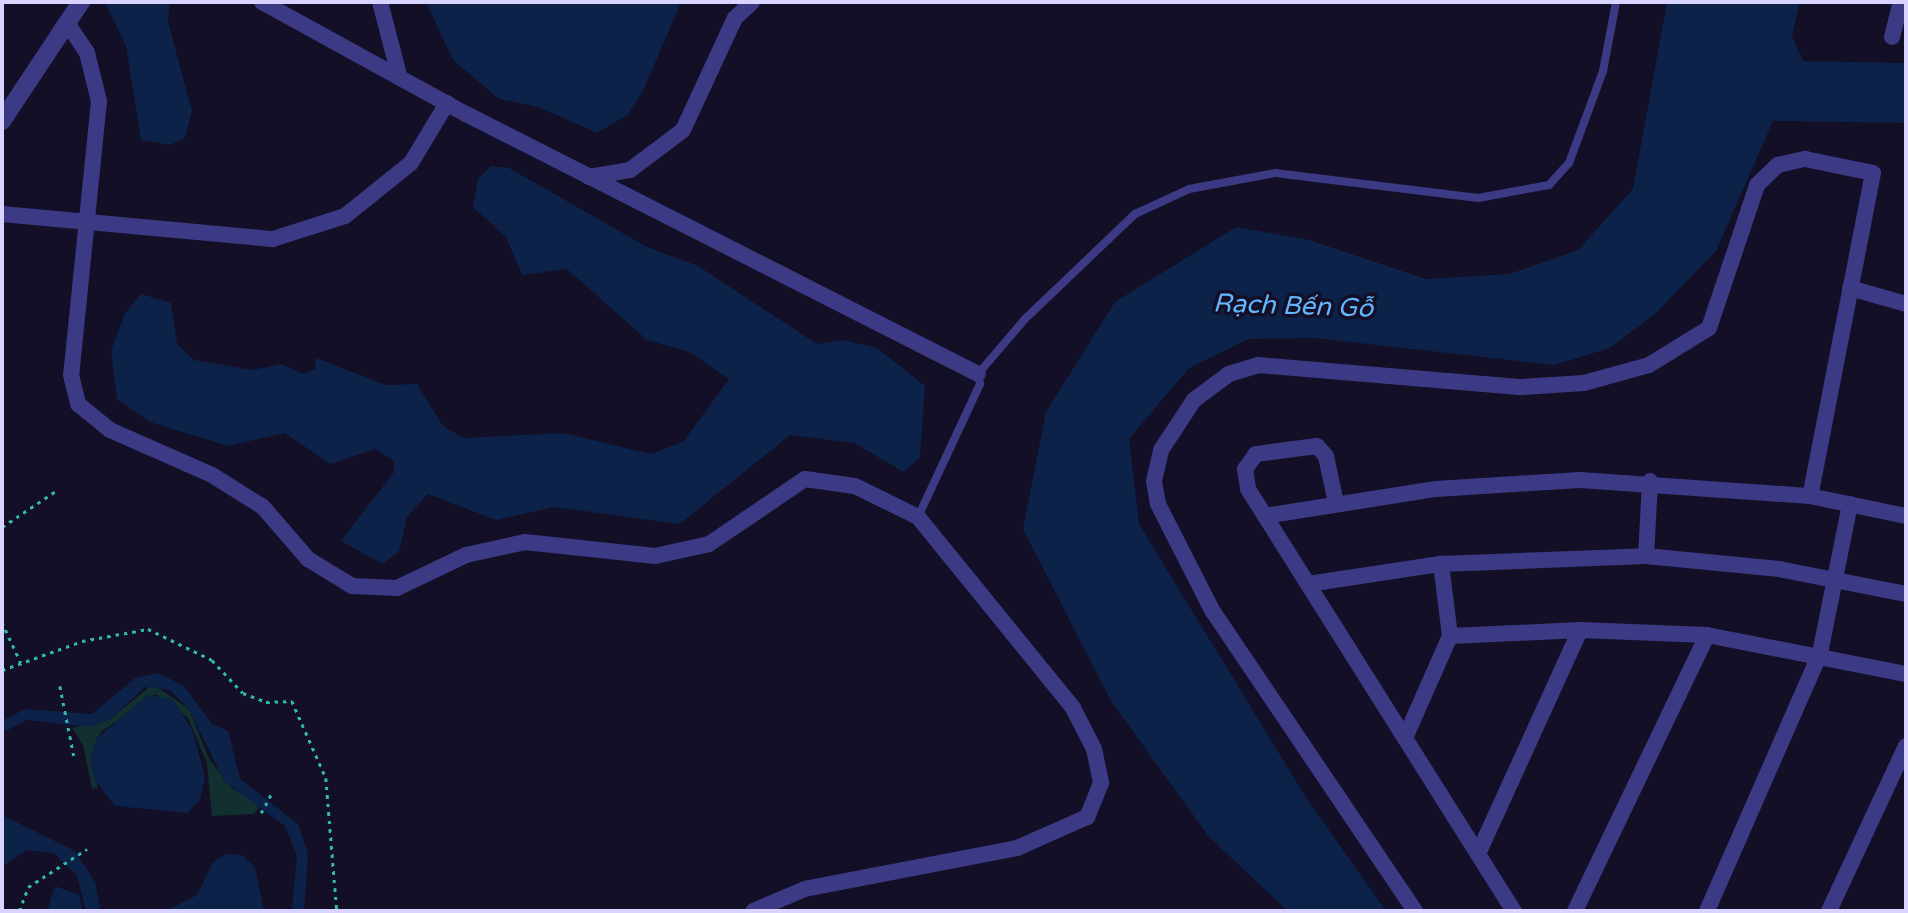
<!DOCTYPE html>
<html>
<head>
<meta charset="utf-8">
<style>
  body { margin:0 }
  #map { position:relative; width:1908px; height:913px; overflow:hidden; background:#130f26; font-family:"Varela Round",sans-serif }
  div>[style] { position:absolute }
  .green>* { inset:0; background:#12302f }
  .water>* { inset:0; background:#0c2248 }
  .path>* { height:2.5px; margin-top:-1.25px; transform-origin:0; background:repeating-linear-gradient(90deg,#2fb8b0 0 3.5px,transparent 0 8.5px) }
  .service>* { height:8px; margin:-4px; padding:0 4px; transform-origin:4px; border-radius:4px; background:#3d3a85 }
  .minor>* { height:16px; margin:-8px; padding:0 8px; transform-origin:8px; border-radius:8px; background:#3d3a85 }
  .tertiary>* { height:18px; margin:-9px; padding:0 9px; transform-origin:9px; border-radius:9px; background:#3d3a85 }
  span { translate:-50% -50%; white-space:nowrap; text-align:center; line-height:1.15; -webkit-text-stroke:7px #130f26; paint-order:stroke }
  .water-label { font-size:26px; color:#62b6ff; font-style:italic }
  .frame { position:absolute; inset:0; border:4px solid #d9d4ff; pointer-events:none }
</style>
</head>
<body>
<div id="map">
  <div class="green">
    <div style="clip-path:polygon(153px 684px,189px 709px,209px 759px,232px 788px,260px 806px,254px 814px,212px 816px,207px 763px,188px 718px,155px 694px,101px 732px,90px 757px,98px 788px,92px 789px,83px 745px,72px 728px,110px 719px)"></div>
  </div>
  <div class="water">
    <div style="clip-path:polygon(105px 2px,170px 2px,168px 22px,192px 111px,185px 138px,170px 145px,141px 140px,126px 46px)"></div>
    <div style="clip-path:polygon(426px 2px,681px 2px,643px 91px,627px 115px,597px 133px,539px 107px,499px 99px,453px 60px)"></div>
    <div style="clip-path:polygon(1667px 2px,1800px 2px,1792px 36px,1803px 61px,1906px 63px,1906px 123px,1773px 121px,1716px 251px,1655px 314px,1610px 348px,1554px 365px,1314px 338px,1249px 339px,1189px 368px,1129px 439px,1139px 524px,1307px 799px,1386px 911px,1288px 911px,1209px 837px,1111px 701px,1023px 529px,1046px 412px,1115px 302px,1236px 227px,1309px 240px,1426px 279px,1510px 274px,1578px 250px,1633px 189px)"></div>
    <div style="clip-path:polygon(491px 166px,509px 168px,647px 247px,698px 266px,817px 344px,843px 340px,877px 348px,925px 386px,920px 457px,904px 472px,854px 443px,790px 435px,680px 524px,554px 507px,496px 520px,428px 494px,407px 517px,399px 551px,383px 564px,341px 541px,394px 472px,394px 461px,375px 449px,330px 464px,285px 433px,228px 446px,150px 422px,117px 399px,111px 351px,125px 313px,141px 294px,171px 303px,177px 344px,194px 360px,253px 370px,281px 364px,303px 374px,315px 369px,316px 358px,386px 385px,417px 384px,443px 426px,464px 438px,563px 433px,651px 454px,683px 442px,729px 379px,690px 352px,647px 340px,567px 269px,522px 275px,506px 237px,473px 207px,478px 179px)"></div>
    <div style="clip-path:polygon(158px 673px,184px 686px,212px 724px,228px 731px,240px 779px,298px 824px,308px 853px,304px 911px,292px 911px,297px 856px,285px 826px,224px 781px,189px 709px,170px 690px,145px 687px,110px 719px,89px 727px,27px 720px,2px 733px,2px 721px,25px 709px,92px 714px,135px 678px)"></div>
    <div style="clip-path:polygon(148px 695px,173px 700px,192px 729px,205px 777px,200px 800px,187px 813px,115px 806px,94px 779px,90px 757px,96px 739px)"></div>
    <div style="clip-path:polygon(2px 815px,75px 851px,95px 882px,101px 911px,86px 911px,77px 876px,54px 853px,27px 850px,2px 867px)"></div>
    <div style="clip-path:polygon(227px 854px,242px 855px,255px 867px,264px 911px,166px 911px,197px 895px,213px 862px)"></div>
    <div style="clip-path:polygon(55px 886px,79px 895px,82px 911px,47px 911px)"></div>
  </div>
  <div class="path">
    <div style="left:2px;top:527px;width:66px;rotate:-33.9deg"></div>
    <div style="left:2px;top:622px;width:45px;rotate:65.1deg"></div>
    <div style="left:2px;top:670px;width:85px;rotate:-19.9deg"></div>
    <div style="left:82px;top:641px;width:67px;rotate:-10.3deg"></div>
    <div style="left:148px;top:629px;width:71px;rotate:25.8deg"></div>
    <div style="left:212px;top:660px;width:45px;rotate:46.8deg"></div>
    <div style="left:243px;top:693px;width:25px;rotate:21deg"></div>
    <div style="left:266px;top:702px;width:26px;rotate:-2deg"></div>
    <div style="left:292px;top:701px;width:84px;rotate:66.2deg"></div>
    <div style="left:326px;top:778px;width:133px;rotate:85.3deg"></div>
    <div style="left:60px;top:686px;width:71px;rotate:78.7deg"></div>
    <div style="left:261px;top:813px;width:24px;rotate:-62deg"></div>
    <div style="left:19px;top:911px;width:26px;rotate:-69deg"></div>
    <div style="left:28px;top:887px;width:70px;rotate:-32.8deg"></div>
  </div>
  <div class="service">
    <div style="left:918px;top:517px;width:147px;rotate:-65deg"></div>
    <div style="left:980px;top:384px;width:10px;rotate:-101deg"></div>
    <div style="left:978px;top:374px;width:72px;rotate:-49.5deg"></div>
    <div style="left:1025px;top:319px;width:152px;rotate:-43.7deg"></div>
    <div style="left:1135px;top:214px;width:60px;rotate:-24.8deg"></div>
    <div style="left:1189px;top:189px;width:87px;rotate:-10.5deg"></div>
    <div style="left:1275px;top:173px;width:205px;rotate:7deg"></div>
    <div style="left:1478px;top:198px;width:72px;rotate:-10.4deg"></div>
    <div style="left:1549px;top:185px;width:30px;rotate:-48deg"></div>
    <div style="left:1569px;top:163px;width:98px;rotate:-69.7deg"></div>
    <div style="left:1603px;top:71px;width:70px;rotate:-79.3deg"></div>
  </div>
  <div class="minor">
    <div style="left:262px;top:2px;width:233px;rotate:28.8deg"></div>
    <div style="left:466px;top:114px;width:574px;rotate:26.92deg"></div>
    <div style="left:380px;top:2px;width:75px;rotate:75.4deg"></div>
    <div style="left:67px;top:23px;width:36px;rotate:56deg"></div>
    <div style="left:87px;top:53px;width:49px;rotate:76deg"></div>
    <div style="left:99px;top:101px;width:275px;rotate:95.8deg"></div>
    <div style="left:71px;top:375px;width:30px;rotate:76deg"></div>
    <div style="left:78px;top:404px;width:41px;rotate:39.1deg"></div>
    <div style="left:110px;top:430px;width:111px;rotate:23.8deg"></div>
    <div style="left:212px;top:475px;width:60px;rotate:32.1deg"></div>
    <div style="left:263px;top:507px;width:69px;rotate:49.1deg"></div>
    <div style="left:308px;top:559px;width:52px;rotate:31.5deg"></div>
    <div style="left:352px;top:586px;width:45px;rotate:2.5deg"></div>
    <div style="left:397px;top:588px;width:76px;rotate:-25.6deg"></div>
    <div style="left:466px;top:555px;width:60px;rotate:-12.4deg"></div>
    <div style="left:525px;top:542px;width:131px;rotate:6.1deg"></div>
    <div style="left:655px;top:556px;width:55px;rotate:-12.5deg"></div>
    <div style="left:709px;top:544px;width:116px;rotate:-34.1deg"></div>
    <div style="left:805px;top:479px;width:50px;rotate:8deg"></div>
    <div style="left:855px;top:486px;width:70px;rotate:26.2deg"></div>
    <div style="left:918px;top:517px;width:246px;rotate:50.9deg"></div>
    <div style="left:1073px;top:708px;width:46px;rotate:62.9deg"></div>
    <div style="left:1094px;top:749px;width:35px;rotate:78deg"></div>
    <div style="left:1101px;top:783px;width:37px;rotate:112deg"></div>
    <div style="left:1087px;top:817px;width:77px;rotate:156.1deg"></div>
    <div style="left:1017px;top:848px;width:216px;rotate:169.1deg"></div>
    <div style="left:805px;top:889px;width:56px;rotate:157.1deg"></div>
    <div style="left:1892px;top:37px;width:36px;rotate:-76deg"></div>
    <div style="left:589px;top:177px;width:42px;rotate:-9.7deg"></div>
    <div style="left:630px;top:170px;width:66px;rotate:-37deg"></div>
    <div style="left:683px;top:130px;width:123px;rotate:-65.1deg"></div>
    <div style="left:735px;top:18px;width:23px;rotate:-43deg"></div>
    <div style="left:2px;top:214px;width:272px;rotate:5.3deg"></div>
    <div style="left:273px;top:239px;width:76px;rotate:-17.7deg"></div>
    <div style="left:345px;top:216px;width:85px;rotate:-38.8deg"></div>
    <div style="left:411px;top:163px;width:70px;rotate:-59deg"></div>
    <div style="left:1850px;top:288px;width:58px;rotate:15.9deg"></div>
    <div style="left:1336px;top:503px;width:48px;rotate:-102deg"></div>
    <div style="left:1326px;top:456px;width:13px;rotate:-132deg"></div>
    <div style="left:1317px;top:446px;width:62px;rotate:172.5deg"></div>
    <div style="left:1256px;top:454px;width:19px;rotate:126deg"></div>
    <div style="left:1245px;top:469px;width:20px;rotate:81deg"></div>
    <div style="left:1248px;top:489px;width:499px;rotate:57.8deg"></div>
    <div style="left:1265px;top:516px;width:173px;rotate:-9deg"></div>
    <div style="left:1436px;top:489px;width:144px;rotate:-3.6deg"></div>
    <div style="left:1580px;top:480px;width:231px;rotate:4deg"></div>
    <div style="left:1810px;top:496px;width:98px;rotate:11.8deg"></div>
    <div style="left:1646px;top:556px;width:75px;rotate:-86.9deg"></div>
    <div style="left:1308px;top:584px;width:134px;rotate:-8.6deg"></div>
    <div style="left:1441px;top:564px;width:205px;rotate:-2.2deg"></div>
    <div style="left:1646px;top:556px;width:134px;rotate:5.6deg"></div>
    <div style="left:1779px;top:569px;width:129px;rotate:11.1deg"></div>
    <div style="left:1450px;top:636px;width:130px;rotate:-2.6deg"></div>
    <div style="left:1580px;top:630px;width:127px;rotate:2.3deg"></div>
    <div style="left:1707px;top:635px;width:203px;rotate:11.1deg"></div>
    <div style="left:1405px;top:738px;width:111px;rotate:-66.2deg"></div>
    <div style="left:1450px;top:636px;width:73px;rotate:-97.1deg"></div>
    <div style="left:1478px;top:854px;width:246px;rotate:-65.5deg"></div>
    <div style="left:1415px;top:911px;width:361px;rotate:-124deg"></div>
    <div style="left:1213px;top:612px;width:121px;rotate:-117deg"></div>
    <div style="left:1158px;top:504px;width:23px;rotate:-100deg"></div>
    <div style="left:1154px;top:481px;width:32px;rotate:-77deg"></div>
    <div style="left:1161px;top:450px;width:60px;rotate:-56.6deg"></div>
    <div style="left:1194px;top:400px;width:44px;rotate:-36.6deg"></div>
    <div style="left:1229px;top:374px;width:30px;rotate:-17deg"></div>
    <div style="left:1258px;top:365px;width:265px;rotate:4.8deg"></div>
    <div style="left:1522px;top:387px;width:62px;rotate:-3.7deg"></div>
    <div style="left:1584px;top:383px;width:67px;rotate:-15.5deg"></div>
    <div style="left:1649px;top:365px;width:70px;rotate:-31.7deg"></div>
    <div style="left:1709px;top:328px;width:151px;rotate:-71.4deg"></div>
    <div style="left:1757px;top:185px;width:29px;rotate:-44deg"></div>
    <div style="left:1778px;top:165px;width:28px;rotate:-13deg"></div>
    <div style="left:1805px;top:159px;width:69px;rotate:11.6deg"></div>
    <div style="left:1873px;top:173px;width:329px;rotate:101deg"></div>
    <div style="left:1575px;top:911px;width:306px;rotate:-64.4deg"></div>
    <div style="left:1707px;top:911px;width:282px;rotate:-66.3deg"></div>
    <div style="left:1820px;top:653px;width:152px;rotate:-78.6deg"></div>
    <div style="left:1829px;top:911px;width:182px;rotate:-65deg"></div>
  </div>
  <div class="tertiary">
    <div style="left:2px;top:121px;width:143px;rotate:-56.4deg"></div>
  </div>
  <div class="water-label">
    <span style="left:1293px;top:306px;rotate:2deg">Rạch Bến Gỗ</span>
  </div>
  <div class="frame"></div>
</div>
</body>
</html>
